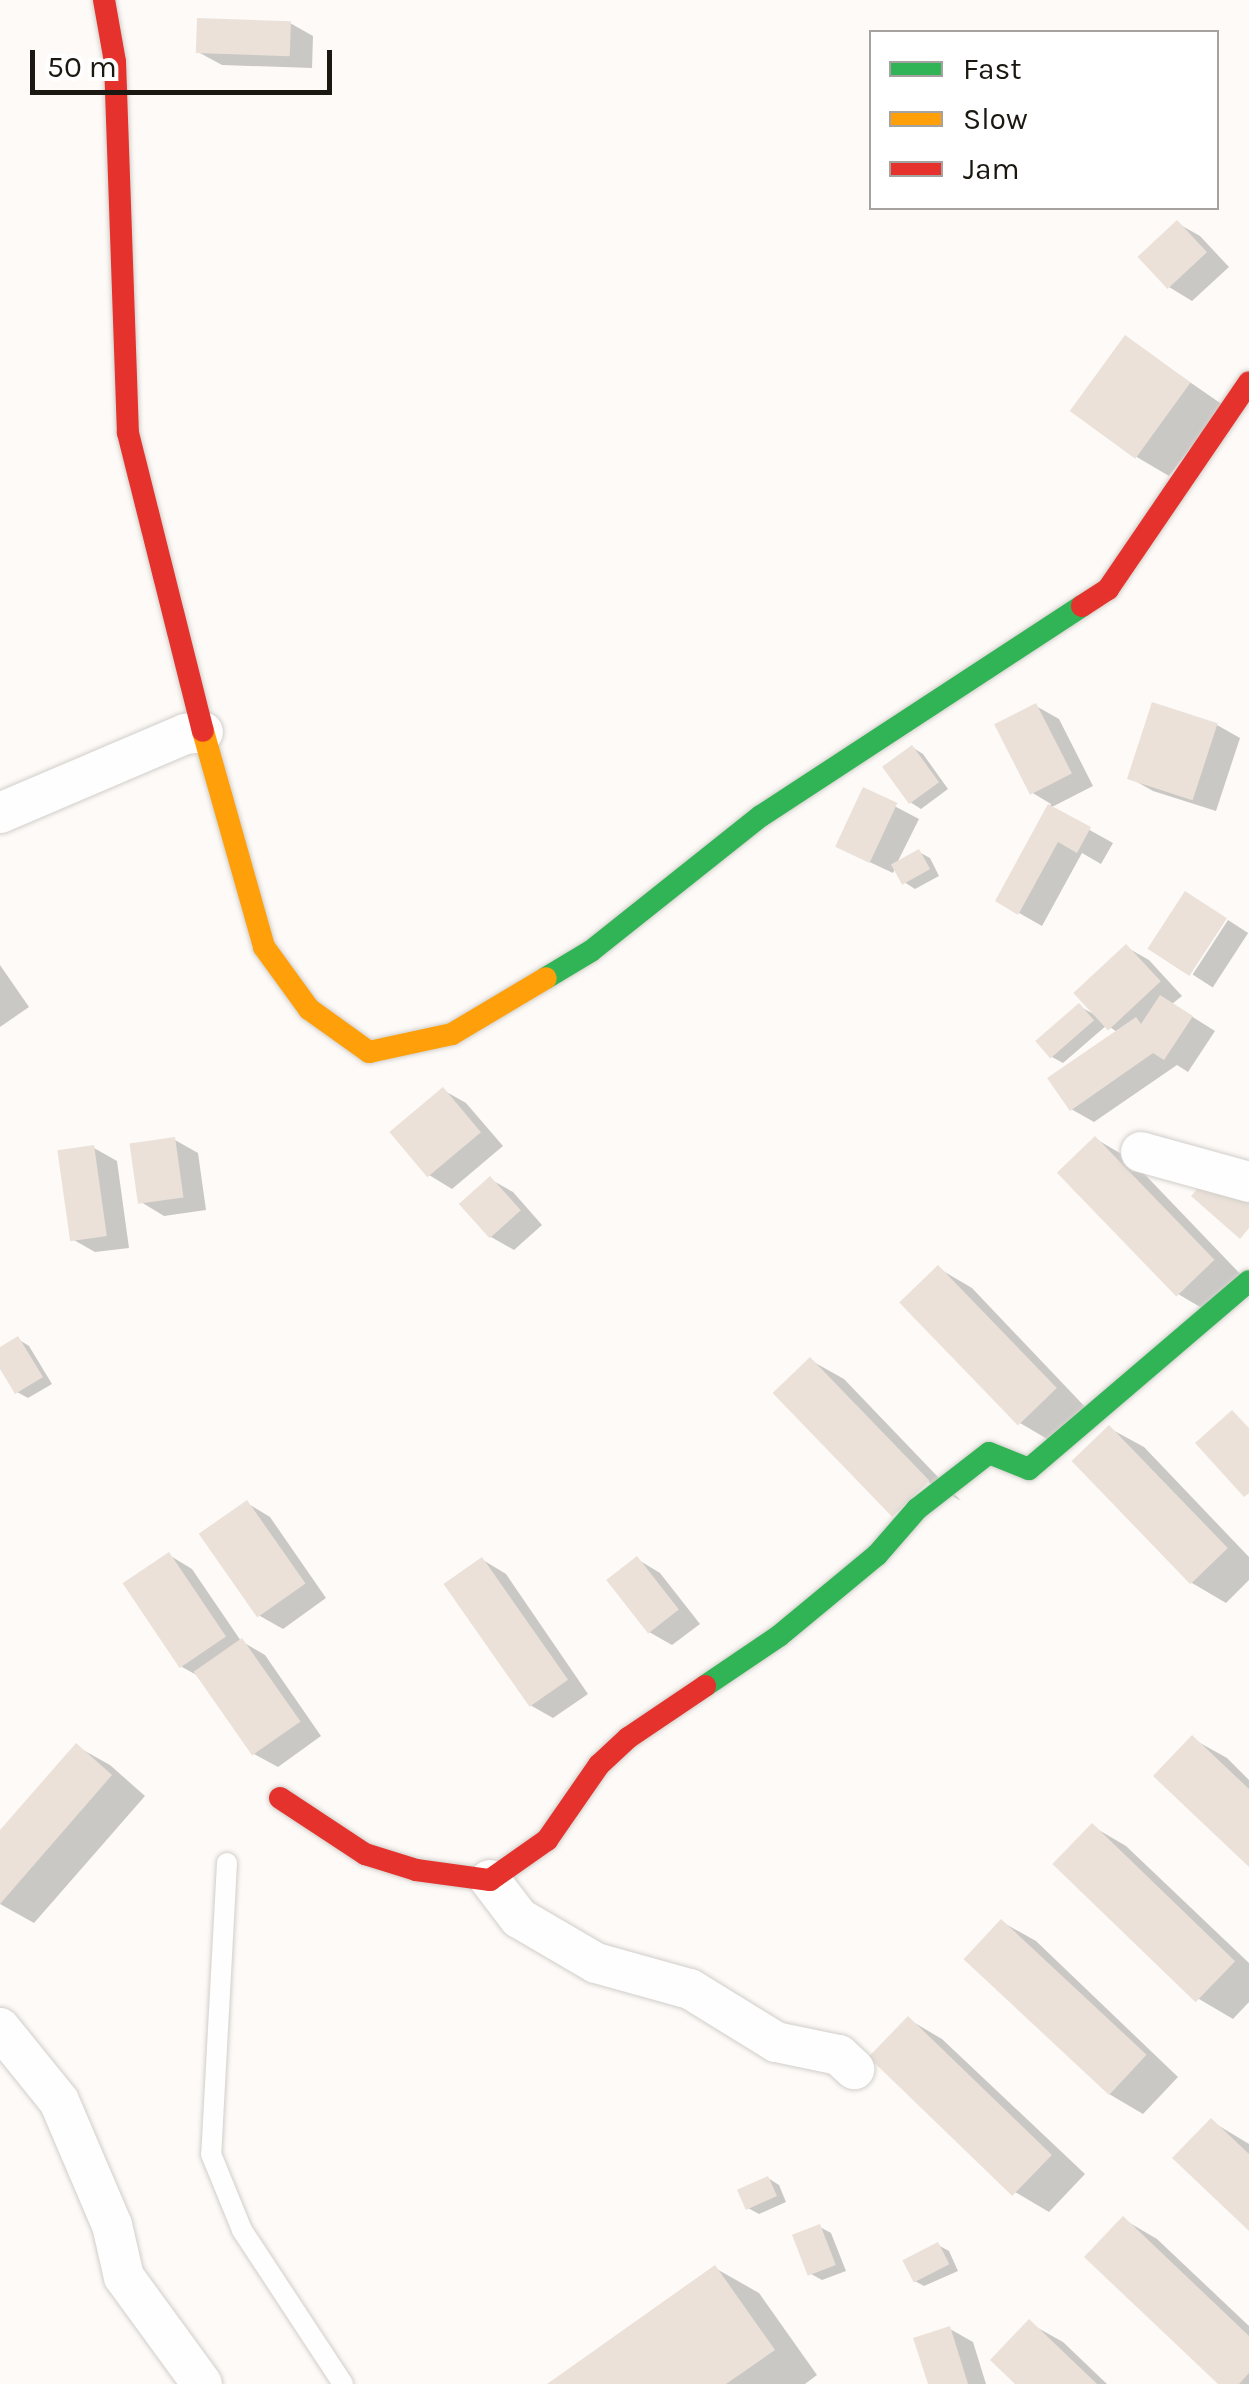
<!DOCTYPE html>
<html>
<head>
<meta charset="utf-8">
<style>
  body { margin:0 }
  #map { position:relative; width:1249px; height:2384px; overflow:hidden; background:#fdfaf7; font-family:Karla,sans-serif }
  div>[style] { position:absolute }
  .shadow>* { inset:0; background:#0003; transform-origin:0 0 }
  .building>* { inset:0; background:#ebe1d9; transform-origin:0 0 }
  .roads { filter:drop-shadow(0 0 2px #d1ceca) drop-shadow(0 0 2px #d1ceca) }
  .lane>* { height:20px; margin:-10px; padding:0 10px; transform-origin:10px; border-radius:10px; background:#fffefe }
  .street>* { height:40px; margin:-20px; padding:0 20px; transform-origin:20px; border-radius:20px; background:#fffefe }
  .fast>* { height:22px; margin:-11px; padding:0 11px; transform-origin:11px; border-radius:11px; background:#30b455 }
  .slow>* { height:22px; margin:-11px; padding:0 11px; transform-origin:11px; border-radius:11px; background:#ff9f0a }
  .jam>* { height:22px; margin:-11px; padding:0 11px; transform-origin:11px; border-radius:11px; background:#e5322d }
  span { translate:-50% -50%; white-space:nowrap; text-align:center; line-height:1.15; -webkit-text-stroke:10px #fff; paint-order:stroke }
  .legend { position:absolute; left:869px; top:30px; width:350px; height:180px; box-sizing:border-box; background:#fff; border:2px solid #a4a3a0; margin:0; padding:12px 18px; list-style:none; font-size:30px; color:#1b1812 }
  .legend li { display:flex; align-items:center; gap:20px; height:50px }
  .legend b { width:50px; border:2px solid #a4a3a0 }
  .scale { position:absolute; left:30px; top:50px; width:302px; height:45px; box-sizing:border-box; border:5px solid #1b1812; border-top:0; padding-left:12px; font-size:30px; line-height:35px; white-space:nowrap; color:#1b1812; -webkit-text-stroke:8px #fff; paint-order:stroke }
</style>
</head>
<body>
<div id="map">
  <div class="shadow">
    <div style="clip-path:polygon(290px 23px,313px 36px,312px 68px,222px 65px,198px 52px)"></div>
    <div style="clip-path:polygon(1177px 223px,1200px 236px,1229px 267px,1192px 301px,1169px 287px)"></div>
    <div style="clip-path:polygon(1126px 338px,1223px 405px,1169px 476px,1135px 456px)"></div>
    <div style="clip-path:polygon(1036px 706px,1059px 719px,1093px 786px,1050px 808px,1113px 843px,1101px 864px,1082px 853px,1042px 926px,998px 901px,1051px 804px,1031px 792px)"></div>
    <div style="clip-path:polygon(1217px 725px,1240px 738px,1216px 811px,1153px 791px,1130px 778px)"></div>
    <div style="clip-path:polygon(912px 747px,923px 754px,948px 789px,921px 809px,910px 802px)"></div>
    <div style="clip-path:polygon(864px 790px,919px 819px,897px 863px,919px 852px,930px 858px,939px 876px,915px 889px,904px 882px,896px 867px,893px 873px,861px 858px)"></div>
    <div style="left:1228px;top:920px;width:24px;height:65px;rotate:33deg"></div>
    <div style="clip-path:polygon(1126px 947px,1149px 960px,1182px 996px,1172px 1004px,1215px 1031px,1188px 1072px,1177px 1065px,1094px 1122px,1071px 1109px,1117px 1032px,1107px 1025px,1063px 1063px,1052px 1057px,1079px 1006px,1097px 1016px)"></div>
    <div style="clip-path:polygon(0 965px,29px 1007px,0 1027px)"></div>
    <div style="clip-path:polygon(443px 1090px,466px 1103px,503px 1146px,452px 1189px,429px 1175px)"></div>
    <div style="clip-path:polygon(1096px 1139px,1130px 1159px,1247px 1281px,1212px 1314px,1178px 1294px)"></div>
    <div style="clip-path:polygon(175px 1140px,198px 1153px,206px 1210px,164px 1216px,141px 1202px)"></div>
    <div style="clip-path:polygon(94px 1148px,117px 1161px,129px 1248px,95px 1252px,72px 1239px)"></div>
    <div style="clip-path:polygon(490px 1179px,513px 1192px,542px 1225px,514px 1250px,491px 1237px)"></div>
    <div style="clip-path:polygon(938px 1268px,972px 1288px,1088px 1410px,1054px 1443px,1020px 1423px,903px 1302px)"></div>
    <div style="clip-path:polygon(18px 1339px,29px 1346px,52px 1384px,28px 1398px,17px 1392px,0 1364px,0 1350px)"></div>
    <div style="clip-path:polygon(810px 1360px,844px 1379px,961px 1501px,776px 1393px)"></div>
    <div style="clip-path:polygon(1109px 1428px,1144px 1447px,1249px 1557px,1249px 1580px,1226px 1603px,1192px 1583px)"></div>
    <div style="clip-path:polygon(247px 1503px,270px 1517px,326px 1598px,283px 1629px,260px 1616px)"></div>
    <div style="clip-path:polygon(169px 1555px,192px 1569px,241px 1641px,265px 1655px,321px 1736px,278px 1767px,254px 1754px,202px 1678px,182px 1667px)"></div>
    <div style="clip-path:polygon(637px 1559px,660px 1573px,700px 1624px,672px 1645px,649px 1632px)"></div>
    <div style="clip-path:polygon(483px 1560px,506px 1574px,588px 1694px,553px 1718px,530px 1705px)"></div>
    <div style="clip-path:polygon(1193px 1739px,1227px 1758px,1249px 1780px,1249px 1863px)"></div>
    <div style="clip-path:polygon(76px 1746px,110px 1765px,145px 1796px,34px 1923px,0 1904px,0 1834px)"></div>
    <div style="clip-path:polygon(1092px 1826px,1126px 1846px,1249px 1963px,1249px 2002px,1233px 2019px,1199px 1999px)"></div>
    <div style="clip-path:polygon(1002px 1922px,1036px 1941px,1178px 2077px,1143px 2114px,1109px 2094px,966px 1959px)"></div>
    <div style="clip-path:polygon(908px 2019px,942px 2039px,1085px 2174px,1049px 2212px,1015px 2192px)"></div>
    <div style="clip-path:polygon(1211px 2121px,1249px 2144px,1249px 2228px)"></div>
    <div style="clip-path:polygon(768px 2178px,779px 2185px,786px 2202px,759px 2214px,748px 2208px)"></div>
    <div style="clip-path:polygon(1123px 2219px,1157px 2239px,1249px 2326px,1249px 2384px,1222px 2384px)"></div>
    <div style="clip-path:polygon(820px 2227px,831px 2233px,846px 2271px,822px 2280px,811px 2274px)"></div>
    <div style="clip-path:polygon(938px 2245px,949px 2251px,958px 2271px,924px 2286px,913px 2280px)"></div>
    <div style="clip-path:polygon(715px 2268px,759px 2293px,817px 2375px,805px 2384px,551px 2384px)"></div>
    <div style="clip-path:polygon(1029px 2323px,1063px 2342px,1107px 2384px,1019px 2384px)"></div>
    <div style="clip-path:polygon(950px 2329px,973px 2342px,986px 2384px,930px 2384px)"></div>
  </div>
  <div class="building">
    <div style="left:197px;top:18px;width:94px;height:35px;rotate:2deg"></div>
    <div style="left:1177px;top:220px;width:44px;height:54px;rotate:47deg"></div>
    <div style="left:1125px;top:335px;width:81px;height:94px;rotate:36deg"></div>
    <div style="left:1152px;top:702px;width:69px;height:81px;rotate:18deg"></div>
    <div style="left:1036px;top:703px;width:79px;height:47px;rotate:63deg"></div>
    <div style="left:912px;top:745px;width:46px;height:37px;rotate:54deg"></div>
    <div style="left:863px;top:787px;width:38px;height:66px;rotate:25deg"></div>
    <div style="clip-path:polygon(1048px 804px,1091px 827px,1077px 853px,1058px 842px,1018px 915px,995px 901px)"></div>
    <div style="left:919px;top:849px;width:23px;height:32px;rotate:61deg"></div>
    <div style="left:1185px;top:891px;width:50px;height:69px;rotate:33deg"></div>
    <div style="left:1126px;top:944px;width:51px;height:72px;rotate:47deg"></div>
    <div style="clip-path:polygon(1160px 995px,1193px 1016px,1164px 1060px,1153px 1053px,1070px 1111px,1047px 1078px,1136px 1017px,1141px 1024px)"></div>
    <div style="left:1079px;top:1003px;width:23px;height:58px;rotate:49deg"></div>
    <div style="left:443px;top:1087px;width:59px;height:70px;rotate:50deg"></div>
    <div style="left:1095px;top:1136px;width:172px;height:53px;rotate:46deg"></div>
    <div style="left:175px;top:1137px;width:61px;height:46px;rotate:82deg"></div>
    <div style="left:94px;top:1145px;width:92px;height:37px;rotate:82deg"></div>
    <div style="clip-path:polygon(1218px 1166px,1249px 1193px,1249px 1228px,1240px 1239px,1191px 1196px)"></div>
    <div style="left:490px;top:1176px;width:46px;height:42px;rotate:48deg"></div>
    <div style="left:938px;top:1265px;width:171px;height:54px;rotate:46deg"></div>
    <div style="clip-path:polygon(18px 1336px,43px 1377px,15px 1394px,0 1369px,0 1347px)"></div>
    <div style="left:810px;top:1357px;width:172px;height:52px;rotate:46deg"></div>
    <div style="clip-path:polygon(1232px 1410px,1249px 1428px,1249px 1493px,1244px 1497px,1195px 1443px)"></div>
    <div style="left:1109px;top:1425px;width:171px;height:52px;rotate:46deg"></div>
    <div style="left:247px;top:1500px;width:102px;height:59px;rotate:55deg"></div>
    <div style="left:169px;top:1552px;width:102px;height:56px;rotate:56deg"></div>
    <div style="left:637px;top:1556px;width:68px;height:39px;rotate:52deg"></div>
    <div style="left:482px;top:1557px;width:150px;height:47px;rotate:55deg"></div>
    <div style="left:242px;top:1638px;width:102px;height:59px;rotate:55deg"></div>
    <div style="clip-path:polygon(1192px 1735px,1249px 1789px,1249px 1867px,1153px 1776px)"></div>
    <div style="clip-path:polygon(76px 1743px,112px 1775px,0 1904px,0 1830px)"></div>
    <div style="left:1092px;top:1823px;width:199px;height:57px;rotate:44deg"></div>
    <div style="left:1001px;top:1919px;width:199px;height:55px;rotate:43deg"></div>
    <div style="left:908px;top:2016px;width:200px;height:57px;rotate:44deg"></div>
    <div style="clip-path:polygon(1211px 2118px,1249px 2154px,1249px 2231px,1172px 2158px)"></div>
    <div style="left:768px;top:2176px;width:22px;height:34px;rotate:66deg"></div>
    <div style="clip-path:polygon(1123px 2216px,1249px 2336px,1249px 2373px,1239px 2384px,1218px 2384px,1084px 2257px)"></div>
    <div style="left:820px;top:2224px;width:44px;height:30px;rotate:69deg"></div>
    <div style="left:938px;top:2242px;width:25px;height:40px;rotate:63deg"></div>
    <div style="clip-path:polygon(715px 2265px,775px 2350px,726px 2384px,547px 2384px)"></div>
    <div style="clip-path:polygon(1029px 2319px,1097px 2384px,1015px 2384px,990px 2360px)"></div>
    <div style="clip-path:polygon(950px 2326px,968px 2384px,928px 2384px,913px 2338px)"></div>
  </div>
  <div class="roads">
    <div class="lane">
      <div style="left:227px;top:1863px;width:291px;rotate:93.1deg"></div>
      <div style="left:211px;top:2154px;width:82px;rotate:67.8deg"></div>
      <div style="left:242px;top:2230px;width:184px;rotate:56.7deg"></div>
    </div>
    <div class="street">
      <div style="left:0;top:813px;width:201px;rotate:-23.1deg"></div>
      <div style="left:185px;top:734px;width:18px;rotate:-6deg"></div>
      <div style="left:1141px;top:1152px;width:112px;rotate:15.5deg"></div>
      <div style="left:490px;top:1880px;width:48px;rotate:52.7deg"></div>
      <div style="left:519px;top:1918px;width:89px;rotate:30.3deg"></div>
      <div style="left:596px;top:1963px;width:98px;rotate:15.5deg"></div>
      <div style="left:690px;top:1989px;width:101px;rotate:31.6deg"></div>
      <div style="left:776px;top:2042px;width:64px;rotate:11.7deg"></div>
      <div style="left:839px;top:2055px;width:21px;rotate:43deg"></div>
      <div style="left:0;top:2028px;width:94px;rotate:51.1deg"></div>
      <div style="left:59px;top:2101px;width:135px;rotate:66.9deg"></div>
      <div style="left:112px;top:2225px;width:53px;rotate:77deg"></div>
      <div style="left:124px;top:2277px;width:132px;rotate:53.9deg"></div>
    </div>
    <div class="fast">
      <div style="left:546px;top:978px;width:52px;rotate:-31deg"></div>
      <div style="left:591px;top:951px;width:217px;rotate:-38.5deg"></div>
      <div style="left:761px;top:816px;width:384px;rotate:-33.2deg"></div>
      <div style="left:705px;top:1686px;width:89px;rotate:-34deg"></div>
      <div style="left:779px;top:1636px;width:127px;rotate:-39.6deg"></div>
      <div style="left:877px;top:1555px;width:61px;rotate:-49deg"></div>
      <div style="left:917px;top:1509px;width:91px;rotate:-37.9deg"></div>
      <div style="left:989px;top:1453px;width:43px;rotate:21.8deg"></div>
      <div style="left:1029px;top:1469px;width:289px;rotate:-40.5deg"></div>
    </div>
    <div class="slow">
      <div style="left:203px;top:731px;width:224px;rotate:74.2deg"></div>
      <div style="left:264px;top:947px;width:77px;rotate:54deg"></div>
      <div style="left:309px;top:1009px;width:74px;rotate:35.6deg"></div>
      <div style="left:369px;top:1052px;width:85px;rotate:-12.2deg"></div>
      <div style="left:452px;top:1034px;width:109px;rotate:-30.8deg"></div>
    </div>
    <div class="jam">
      <div style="left:104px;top:0;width:63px;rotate:79.9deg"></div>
      <div style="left:115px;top:62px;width:371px;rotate:88deg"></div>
      <div style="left:128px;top:433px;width:307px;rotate:75.9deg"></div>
      <div style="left:1082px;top:606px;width:31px;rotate:-33deg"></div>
      <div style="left:1108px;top:589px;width:250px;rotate:-55.7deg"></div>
      <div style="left:280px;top:1798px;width:102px;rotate:33.4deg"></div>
      <div style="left:365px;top:1854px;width:53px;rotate:17.4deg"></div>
      <div style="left:416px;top:1870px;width:75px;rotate:7.7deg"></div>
      <div style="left:490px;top:1880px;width:70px;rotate:-35.1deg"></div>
      <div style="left:547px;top:1840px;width:91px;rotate:-55.3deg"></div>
      <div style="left:599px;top:1765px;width:40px;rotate:-43deg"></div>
      <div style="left:628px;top:1738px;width:93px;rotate:-34deg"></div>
    </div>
  </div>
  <ul class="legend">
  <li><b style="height:12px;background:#30b455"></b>Fast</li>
  <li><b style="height:12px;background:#ff9f0a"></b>Slow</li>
  <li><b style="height:12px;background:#e5322d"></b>Jam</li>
  </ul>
  <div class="scale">50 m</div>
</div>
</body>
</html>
